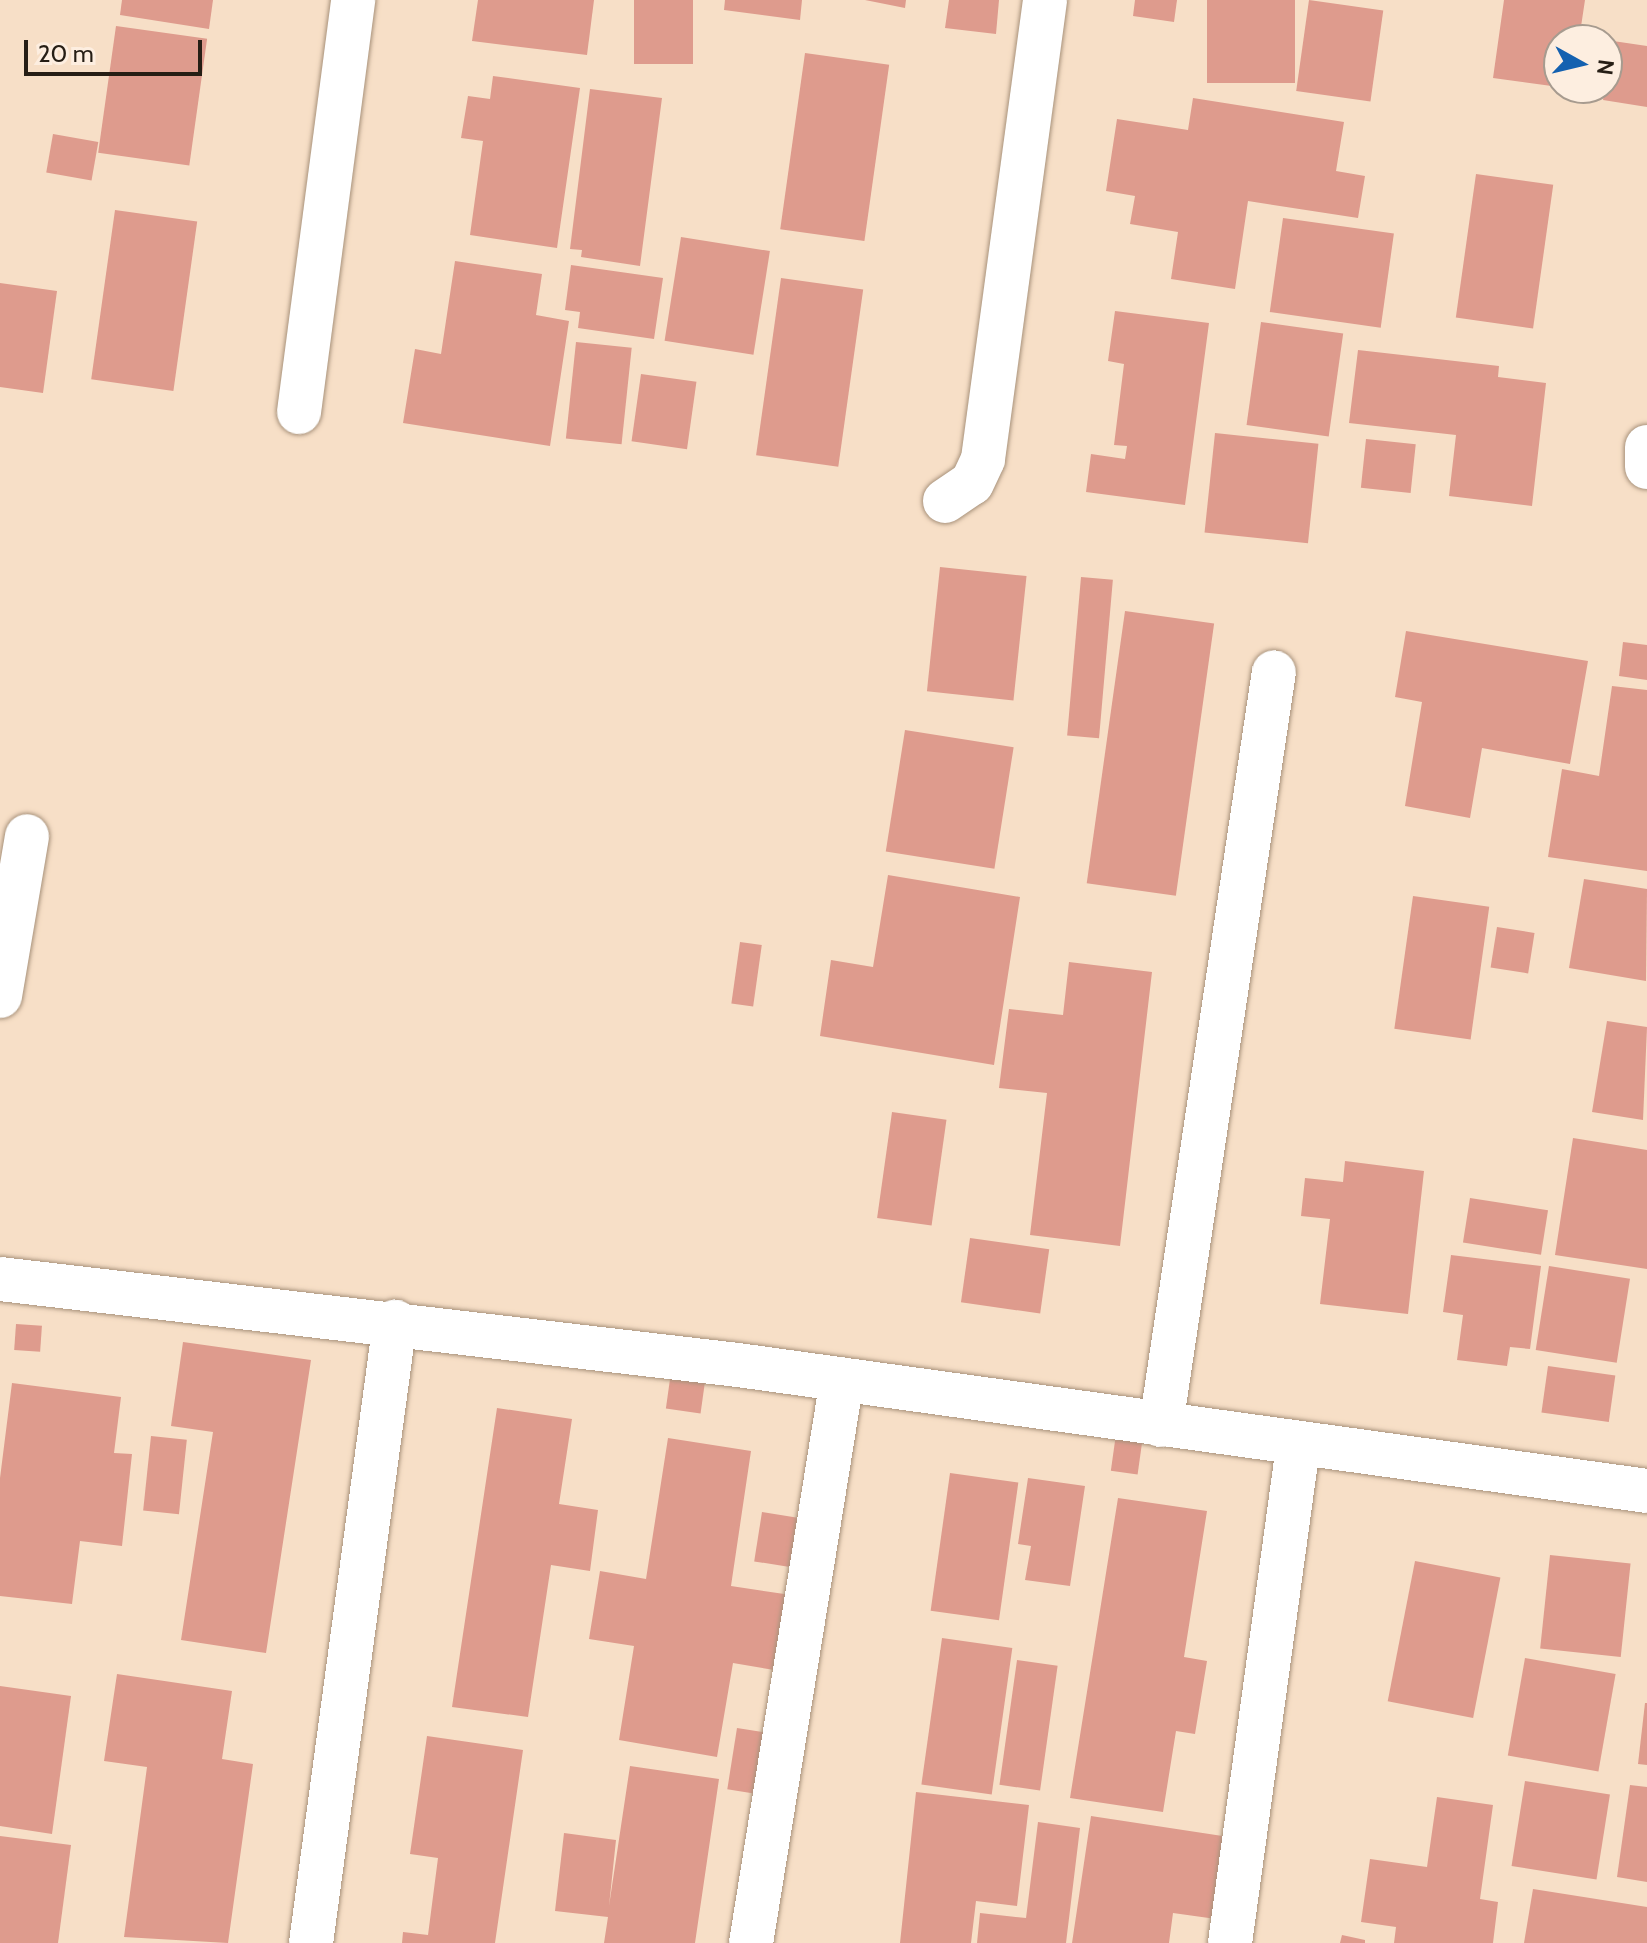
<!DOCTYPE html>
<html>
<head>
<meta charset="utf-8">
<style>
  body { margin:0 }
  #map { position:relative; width:1647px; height:1943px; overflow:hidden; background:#f7dfc7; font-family:Cabin,sans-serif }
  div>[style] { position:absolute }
  .building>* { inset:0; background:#de9b8d; transform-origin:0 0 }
  .roads { filter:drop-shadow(0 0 2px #a8927b) drop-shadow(0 0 2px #a8927b) }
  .minor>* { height:44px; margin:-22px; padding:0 22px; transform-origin:22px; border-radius:22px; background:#fff }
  span { translate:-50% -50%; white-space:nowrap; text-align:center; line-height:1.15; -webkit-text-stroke:7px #fdeee0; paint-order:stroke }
  .north { position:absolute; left:1543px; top:24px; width:80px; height:80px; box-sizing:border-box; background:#fdeee0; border:2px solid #a79b8f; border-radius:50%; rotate:98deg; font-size:22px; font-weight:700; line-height:32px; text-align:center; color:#261e15 }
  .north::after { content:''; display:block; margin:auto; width:28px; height:36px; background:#1461b0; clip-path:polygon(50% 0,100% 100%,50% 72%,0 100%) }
  .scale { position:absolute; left:24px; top:40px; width:178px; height:36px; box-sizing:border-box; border:4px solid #261e15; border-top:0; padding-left:10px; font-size:24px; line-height:28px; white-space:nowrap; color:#261e15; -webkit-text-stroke:6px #fdeee0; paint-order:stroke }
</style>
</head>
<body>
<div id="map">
  <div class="building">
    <div style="clip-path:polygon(122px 0,213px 0,209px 29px,120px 15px)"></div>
    <div style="clip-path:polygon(478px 0,594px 0,587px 55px,472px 41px)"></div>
    <div style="left:634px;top:0;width:59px;height:64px"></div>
    <div style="clip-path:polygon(725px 0,802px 0,800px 20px,724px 10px)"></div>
    <div style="clip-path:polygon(865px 0,906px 0,905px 8px)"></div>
    <div style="clip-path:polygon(949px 0,999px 0,996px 34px,945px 28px)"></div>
    <div style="clip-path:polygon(1135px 0,1177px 0,1174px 22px,1133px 16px)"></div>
    <div style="left:1207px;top:0;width:88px;height:83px"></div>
    <div style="left:1309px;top:0;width:75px;height:92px;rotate:8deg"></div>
    <div style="clip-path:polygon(1504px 0,1585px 0,1579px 40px,1559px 40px,1559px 87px,1493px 78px)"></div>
    <div style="left:116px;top:26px;width:92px;height:128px;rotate:8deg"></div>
    <div style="clip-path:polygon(1613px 41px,1647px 46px,1647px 107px,1603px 100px)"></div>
    <div style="left:805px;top:53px;width:85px;height:178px;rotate:8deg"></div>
    <div style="clip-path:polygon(493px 76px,580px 88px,557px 248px,470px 235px,483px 141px,461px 138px,468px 96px,490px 99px)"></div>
    <div style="clip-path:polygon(590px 89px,662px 98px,640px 266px,581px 257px,582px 250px,570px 249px)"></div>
    <div style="clip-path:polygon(1193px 98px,1344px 122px,1336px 171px,1365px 176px,1358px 218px,1248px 201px,1235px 289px,1171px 279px,1178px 232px,1130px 224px,1135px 196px,1106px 191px,1117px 119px,1188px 130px)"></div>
    <div style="left:53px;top:134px;width:46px;height:39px;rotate:10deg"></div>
    <div style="left:1476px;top:174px;width:78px;height:145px;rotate:8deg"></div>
    <div style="left:115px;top:210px;width:83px;height:171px;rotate:8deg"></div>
    <div style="left:1283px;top:218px;width:112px;height:95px;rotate:8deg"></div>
    <div style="left:681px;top:237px;width:90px;height:105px;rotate:9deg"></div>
    <div style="clip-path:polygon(455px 261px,542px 274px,536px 315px,569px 321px,550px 446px,403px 423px,415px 349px,441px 354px)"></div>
    <div style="clip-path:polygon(571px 265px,663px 278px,654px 339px,578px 328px,580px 312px,565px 310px)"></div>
    <div style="left:781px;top:278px;width:83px;height:179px;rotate:8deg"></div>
    <div style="clip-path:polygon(0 283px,57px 291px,43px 393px,0 387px)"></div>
    <div style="clip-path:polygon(1115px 311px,1209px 323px,1185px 505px,1086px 492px,1091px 454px,1125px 459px,1127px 446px,1114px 445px,1124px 364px,1108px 361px)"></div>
    <div style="left:1261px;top:322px;width:83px;height:104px;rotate:8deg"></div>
    <div style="left:576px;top:342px;width:56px;height:97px;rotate:6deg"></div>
    <div style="clip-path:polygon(1358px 350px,1499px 366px,1498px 377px,1546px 383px,1532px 506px,1449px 496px,1456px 435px,1349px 423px)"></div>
    <div style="left:641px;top:374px;width:56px;height:68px;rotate:8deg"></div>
    <div style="left:1215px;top:433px;width:104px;height:100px;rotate:6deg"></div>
    <div style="left:1366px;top:439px;width:50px;height:49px;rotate:6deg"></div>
    <div style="left:940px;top:567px;width:87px;height:125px;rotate:6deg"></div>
    <div style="left:1081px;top:577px;width:32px;height:159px;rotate:5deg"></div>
    <div style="left:1125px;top:611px;width:90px;height:275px;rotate:8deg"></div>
    <div style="clip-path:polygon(1406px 631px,1588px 661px,1570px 764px,1482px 748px,1470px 818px,1405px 806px,1422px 702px,1395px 697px)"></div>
    <div style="clip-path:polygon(1623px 642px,1647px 645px,1647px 680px,1619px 676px)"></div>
    <div style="clip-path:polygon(1612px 686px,1647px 690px,1647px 871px,1548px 857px,1562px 769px,1599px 776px)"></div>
    <div style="left:905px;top:730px;width:110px;height:123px;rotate:9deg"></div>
    <div style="clip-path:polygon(888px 875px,1020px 897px,994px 1065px,820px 1036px,831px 960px,873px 967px)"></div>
    <div style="clip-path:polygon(1584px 879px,1647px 889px,1646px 981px,1569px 968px)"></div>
    <div style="left:1413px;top:896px;width:77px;height:134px;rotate:8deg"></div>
    <div style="left:1497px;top:927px;width:38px;height:41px;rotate:9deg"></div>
    <div style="left:740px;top:942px;width:22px;height:62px;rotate:8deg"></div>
    <div style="clip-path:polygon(1069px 962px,1152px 972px,1120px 1246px,1030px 1235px,1047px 1093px,999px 1088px,1009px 1009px,1063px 1015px)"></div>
    <div style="clip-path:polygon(1607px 1021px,1647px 1027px,1643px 1120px,1592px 1112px)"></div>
    <div style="left:892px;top:1112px;width:55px;height:107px;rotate:8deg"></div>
    <div style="clip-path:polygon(1573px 1138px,1647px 1150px,1647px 1269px,1555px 1255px)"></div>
    <div style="clip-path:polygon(1345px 1161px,1424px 1171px,1408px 1314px,1320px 1304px,1330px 1219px,1301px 1216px,1305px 1178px,1343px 1182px)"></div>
    <div style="left:1470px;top:1198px;width:79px;height:45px;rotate:9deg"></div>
    <div style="left:970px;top:1238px;width:80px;height:65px;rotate:8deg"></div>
    <div style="clip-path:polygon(1451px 1255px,1541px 1266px,1530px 1349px,1510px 1347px,1507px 1366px,1457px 1360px,1463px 1315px,1443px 1312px)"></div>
    <div style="left:1549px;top:1266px;width:82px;height:85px;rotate:9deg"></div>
    <div style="left:16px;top:1324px;width:26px;height:26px;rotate:4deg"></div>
    <div style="clip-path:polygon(183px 1342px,311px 1360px,266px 1653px,181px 1640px,213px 1432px,171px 1426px)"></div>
    <div style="left:672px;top:1365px;width:35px;height:44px;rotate:8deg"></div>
    <div style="left:1548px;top:1366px;width:68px;height:47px;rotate:8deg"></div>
    <div style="clip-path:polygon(12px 1383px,121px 1397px,114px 1453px,132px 1454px,122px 1546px,80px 1541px,72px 1604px,0 1596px,0 1478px)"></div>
    <div style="clip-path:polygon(497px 1408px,572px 1419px,559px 1504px,598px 1510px,590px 1571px,551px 1565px,528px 1717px,452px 1707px)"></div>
    <div style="left:1116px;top:1434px;width:27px;height:37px;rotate:8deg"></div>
    <div style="left:151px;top:1436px;width:36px;height:75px;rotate:6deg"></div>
    <div style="clip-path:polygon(668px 1438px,751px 1451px,731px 1586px,791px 1595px,780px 1671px,733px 1663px,717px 1757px,619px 1740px,634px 1646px,589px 1639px,600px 1571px,646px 1579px)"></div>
    <div style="left:950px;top:1473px;width:69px;height:139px;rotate:8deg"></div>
    <div style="clip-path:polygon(1028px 1478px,1085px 1486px,1070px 1586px,1025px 1580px,1031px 1546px,1018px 1544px)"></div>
    <div style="clip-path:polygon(1118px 1498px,1207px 1511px,1184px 1657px,1207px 1661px,1195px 1734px,1176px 1731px,1163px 1812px,1070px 1798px)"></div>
    <div style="left:762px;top:1512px;width:36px;height:50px;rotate:9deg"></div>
    <div style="left:1550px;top:1555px;width:81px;height:94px;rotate:6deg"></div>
    <div style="left:1415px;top:1561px;width:87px;height:143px;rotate:11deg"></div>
    <div style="left:942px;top:1638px;width:71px;height:148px;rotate:8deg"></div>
    <div style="left:1525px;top:1658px;width:92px;height:99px;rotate:10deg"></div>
    <div style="left:1017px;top:1660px;width:41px;height:126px;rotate:8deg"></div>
    <div style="clip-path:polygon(117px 1674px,232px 1691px,222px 1759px,253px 1764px,228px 1943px,124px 1937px,147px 1767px,104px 1761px)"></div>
    <div style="clip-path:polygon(0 1686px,71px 1696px,52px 1834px,0 1826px)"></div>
    <div style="clip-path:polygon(1645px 1703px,1647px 1703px,1647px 1765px,1638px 1764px)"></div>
    <div style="left:737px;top:1728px;width:30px;height:62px;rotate:9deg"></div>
    <div style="clip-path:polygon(427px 1736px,523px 1750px,495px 1943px,402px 1943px,403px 1932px,428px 1935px,438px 1858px,410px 1854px)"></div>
    <div style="clip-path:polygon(630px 1766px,719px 1779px,695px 1943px,604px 1943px,608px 1917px,555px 1911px,564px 1833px,616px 1840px,609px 1906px)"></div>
    <div style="left:1525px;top:1781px;width:86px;height:86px;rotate:9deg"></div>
    <div style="clip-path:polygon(1630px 1785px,1647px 1787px,1647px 1882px,1617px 1877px)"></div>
    <div style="clip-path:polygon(916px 1792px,1029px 1805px,1017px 1906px,976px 1901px,971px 1943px,900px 1943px)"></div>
    <div style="clip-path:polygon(1437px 1797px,1493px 1805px,1480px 1899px,1498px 1902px,1493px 1943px,1394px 1943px,1396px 1927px,1361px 1922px,1370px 1859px,1427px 1867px)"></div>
    <div style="clip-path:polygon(1091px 1816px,1229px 1837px,1216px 1919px,1173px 1913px,1169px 1943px,1072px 1943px)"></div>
    <div style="clip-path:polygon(1038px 1822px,1080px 1828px,1066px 1943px,977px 1943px,980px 1913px,1026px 1918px)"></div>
    <div style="clip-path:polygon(0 1836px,71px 1845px,58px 1943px,0 1943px)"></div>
    <div style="clip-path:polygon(1533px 1889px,1647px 1907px,1647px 1943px,1524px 1943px)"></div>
    <div style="clip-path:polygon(1342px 1935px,1365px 1940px,1365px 1943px,1340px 1943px)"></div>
  </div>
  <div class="roads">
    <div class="minor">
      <div style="left:299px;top:412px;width:416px;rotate:-82.5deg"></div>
      <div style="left:1647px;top:447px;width:20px;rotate:90deg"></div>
      <div style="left:945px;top:501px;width:32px;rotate:-34deg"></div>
      <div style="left:972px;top:483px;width:26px;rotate:-65deg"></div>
      <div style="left:983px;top:459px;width:463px;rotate:-82.3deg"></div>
      <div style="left:0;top:996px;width:162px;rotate:-80.4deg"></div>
      <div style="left:0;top:1279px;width:743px;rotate:6.65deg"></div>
      <div style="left:738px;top:1365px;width:918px;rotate:7.89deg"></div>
      <div style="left:1161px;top:1425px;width:761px;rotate:-81.47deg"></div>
      <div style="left:311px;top:1943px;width:627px;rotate:-82.3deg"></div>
      <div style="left:751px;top:1943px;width:571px;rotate:-80.83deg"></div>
      <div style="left:1230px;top:1943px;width:500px;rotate:-82.2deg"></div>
    </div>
  </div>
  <div class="north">N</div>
  <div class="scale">20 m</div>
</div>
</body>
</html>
